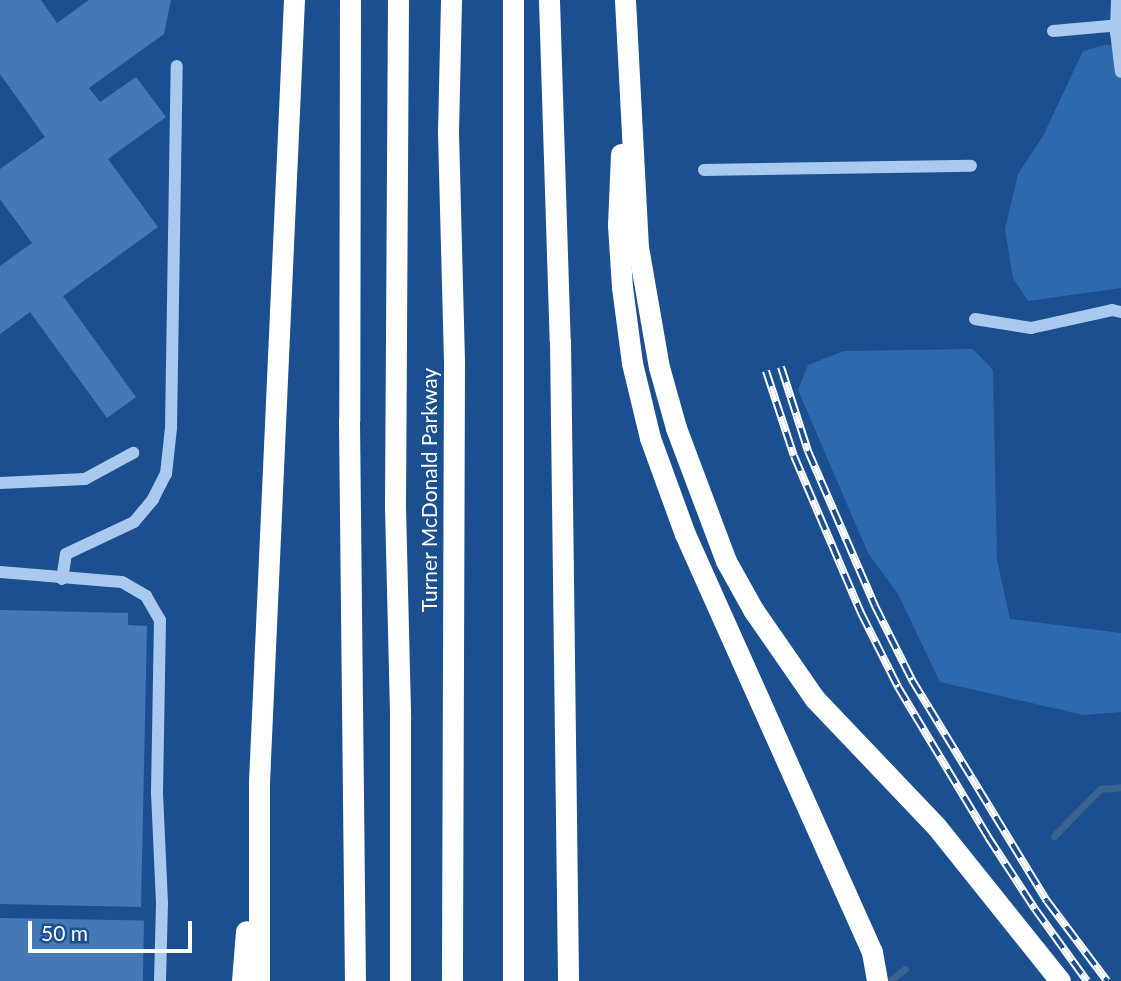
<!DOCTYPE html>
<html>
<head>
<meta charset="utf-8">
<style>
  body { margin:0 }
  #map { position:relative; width:1121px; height:981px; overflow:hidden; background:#1b4f8f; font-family:Lato,sans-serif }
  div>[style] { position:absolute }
  .green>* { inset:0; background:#2e69ad }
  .stream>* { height:7px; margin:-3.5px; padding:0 3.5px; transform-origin:3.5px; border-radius:3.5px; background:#3c6290 }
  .building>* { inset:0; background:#4478b7; transform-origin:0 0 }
  .minor>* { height:12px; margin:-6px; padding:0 6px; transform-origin:6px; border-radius:6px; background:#a9c9ee }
  .highway>* { height:21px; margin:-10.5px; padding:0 10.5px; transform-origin:10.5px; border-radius:10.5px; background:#fff }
  .rail>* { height:8px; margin-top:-4px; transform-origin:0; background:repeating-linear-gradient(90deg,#1b4f8f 0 16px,#fff 0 32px); box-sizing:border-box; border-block:2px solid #fff }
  span { translate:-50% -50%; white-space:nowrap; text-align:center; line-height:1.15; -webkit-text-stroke:6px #1b4f8f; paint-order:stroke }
  .street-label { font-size:21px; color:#fff }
  .scale { position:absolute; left:28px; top:921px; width:164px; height:32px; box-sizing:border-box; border:4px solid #fff; border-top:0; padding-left:9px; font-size:21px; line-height:24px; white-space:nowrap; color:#fff; -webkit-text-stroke:5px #1b4f8f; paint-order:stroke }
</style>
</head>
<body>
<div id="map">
  <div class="green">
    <div style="clip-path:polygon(1105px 45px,1121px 46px,1121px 288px,1028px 301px,1013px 278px,1005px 229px,1018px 174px,1043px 136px,1083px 51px)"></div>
    <div style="clip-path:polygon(973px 349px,993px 370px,997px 560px,1010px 619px,1121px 633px,1121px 712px,1084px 715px,940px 682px,898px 594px,868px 553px,798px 390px,808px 365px,844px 351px)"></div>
  </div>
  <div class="stream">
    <div style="left:1054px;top:836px;width:66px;rotate:-45.6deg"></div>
    <div style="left:1100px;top:789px;width:21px;rotate:-5deg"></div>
    <div style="left:889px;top:981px;width:20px;rotate:-37deg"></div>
  </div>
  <div class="building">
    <div style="clip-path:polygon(0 0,41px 0,57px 23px,89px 0,171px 0,164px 34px,89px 88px,100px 102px,136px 77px,166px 117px,108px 159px,158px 227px,63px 296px,136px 397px,107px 418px,30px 312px,0 334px,0 266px,32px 243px,0 199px,0 169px,45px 137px,0 74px)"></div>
    <div style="clip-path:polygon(0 610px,128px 613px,128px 625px,147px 626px,141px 907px,0 904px)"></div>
    <div style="left:0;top:918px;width:144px;height:63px;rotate:1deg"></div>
  </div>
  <div class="minor">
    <div style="left:1117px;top:0;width:32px;rotate:92deg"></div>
    <div style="left:1116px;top:32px;width:40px;rotate:82.9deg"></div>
    <div style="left:1053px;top:31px;width:68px;rotate:-5deg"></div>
    <div style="left:704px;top:170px;width:267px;rotate:-0.9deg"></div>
    <div style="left:975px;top:319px;width:57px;rotate:9.1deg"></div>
    <div style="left:1031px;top:328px;width:83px;rotate:-12.5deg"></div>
    <div style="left:1112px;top:310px;width:9px;rotate:13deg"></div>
    <div style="left:0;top:483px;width:85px;rotate:-2.7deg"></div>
    <div style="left:85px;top:479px;width:55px;rotate:-28.4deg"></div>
    <div style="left:0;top:572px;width:122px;rotate:4.7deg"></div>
    <div style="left:122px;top:582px;width:28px;rotate:30deg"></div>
    <div style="left:146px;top:596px;width:28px;rotate:60deg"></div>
    <div style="left:160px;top:620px;width:173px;rotate:91deg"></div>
    <div style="left:157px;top:793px;width:111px;rotate:87.4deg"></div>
    <div style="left:162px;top:904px;width:77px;rotate:91.5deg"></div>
    <div style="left:62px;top:579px;width:25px;rotate:-81deg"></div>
    <div style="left:66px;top:554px;width:75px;rotate:-25.2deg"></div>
    <div style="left:134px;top:522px;width:30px;rotate:-50deg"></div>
    <div style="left:153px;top:499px;width:28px;rotate:-63deg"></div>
    <div style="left:166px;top:474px;width:46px;rotate:-83.8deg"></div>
    <div style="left:171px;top:428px;width:362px;rotate:-89.1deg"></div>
  </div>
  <div class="highway">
    <div style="left:350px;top:0;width:421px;rotate:90.1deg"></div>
    <div style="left:349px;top:421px;width:560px;rotate:89.39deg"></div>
    <div style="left:398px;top:0;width:507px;rotate:90.34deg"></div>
    <div style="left:395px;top:507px;width:212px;rotate:88.6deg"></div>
    <div style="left:400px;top:719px;width:262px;rotate:90deg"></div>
    <div style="left:451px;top:0;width:132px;rotate:91.3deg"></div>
    <div style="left:448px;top:132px;width:231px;rotate:88.5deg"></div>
    <div style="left:454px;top:363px;width:618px;rotate:90.19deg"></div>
    <div style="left:549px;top:0;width:341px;rotate:88.2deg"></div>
    <div style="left:560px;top:341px;width:640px;rotate:89.28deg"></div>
    <div style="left:625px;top:0;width:247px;rotate:87deg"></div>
    <div style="left:638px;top:247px;width:122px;rotate:80.1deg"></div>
    <div style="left:659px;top:367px;width:63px;rotate:74.4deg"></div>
    <div style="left:676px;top:428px;width:142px;rotate:69.4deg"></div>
    <div style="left:726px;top:561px;width:57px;rotate:60.8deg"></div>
    <div style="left:754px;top:611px;width:107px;rotate:55.3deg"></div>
    <div style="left:815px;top:699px;width:175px;rotate:46.4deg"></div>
    <div style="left:936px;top:826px;width:198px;rotate:51.3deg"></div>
    <div style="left:621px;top:154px;width:71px;rotate:92.4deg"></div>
    <div style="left:618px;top:225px;width:62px;rotate:86.3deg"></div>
    <div style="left:622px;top:287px;width:77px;rotate:82.5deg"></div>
    <div style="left:632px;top:363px;width:77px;rotate:76.5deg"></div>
    <div style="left:650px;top:438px;width:102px;rotate:70deg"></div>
    <div style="left:685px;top:534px;width:458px;rotate:65.9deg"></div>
    <div style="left:872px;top:952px;width:29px;rotate:80deg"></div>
    <div style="left:242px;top:981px;width:50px;rotate:-85.4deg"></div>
    <div style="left:259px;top:981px;width:199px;rotate:-90deg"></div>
    <div style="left:259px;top:782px;width:783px;rotate:-87.44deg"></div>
    <div style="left:513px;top:981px;width:981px;rotate:-90deg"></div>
  </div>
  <div class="rail">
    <div style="left:781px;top:367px;width:88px;rotate:72.2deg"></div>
    <div style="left:808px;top:451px;width:169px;rotate:66.6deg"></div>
    <div style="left:875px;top:606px;width:83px;rotate:63.4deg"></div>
    <div style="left:912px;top:680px;width:259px;rotate:58.6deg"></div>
    <div style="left:1047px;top:901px;width:100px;rotate:53.1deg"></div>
    <div style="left:766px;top:371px;width:89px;rotate:71.8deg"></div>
    <div style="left:794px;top:456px;width:171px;rotate:66.9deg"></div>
    <div style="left:861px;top:613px;width:83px;rotate:63.4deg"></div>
    <div style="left:898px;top:687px;width:175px;rotate:59deg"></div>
    <div style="left:988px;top:837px;width:86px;rotate:56.9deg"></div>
    <div style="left:1035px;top:909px;width:89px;rotate:54.2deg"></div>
  </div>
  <div class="street-label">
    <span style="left:429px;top:490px;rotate:-90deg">Turner McDonald Parkway</span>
  </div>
  <div class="scale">50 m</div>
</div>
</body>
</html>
